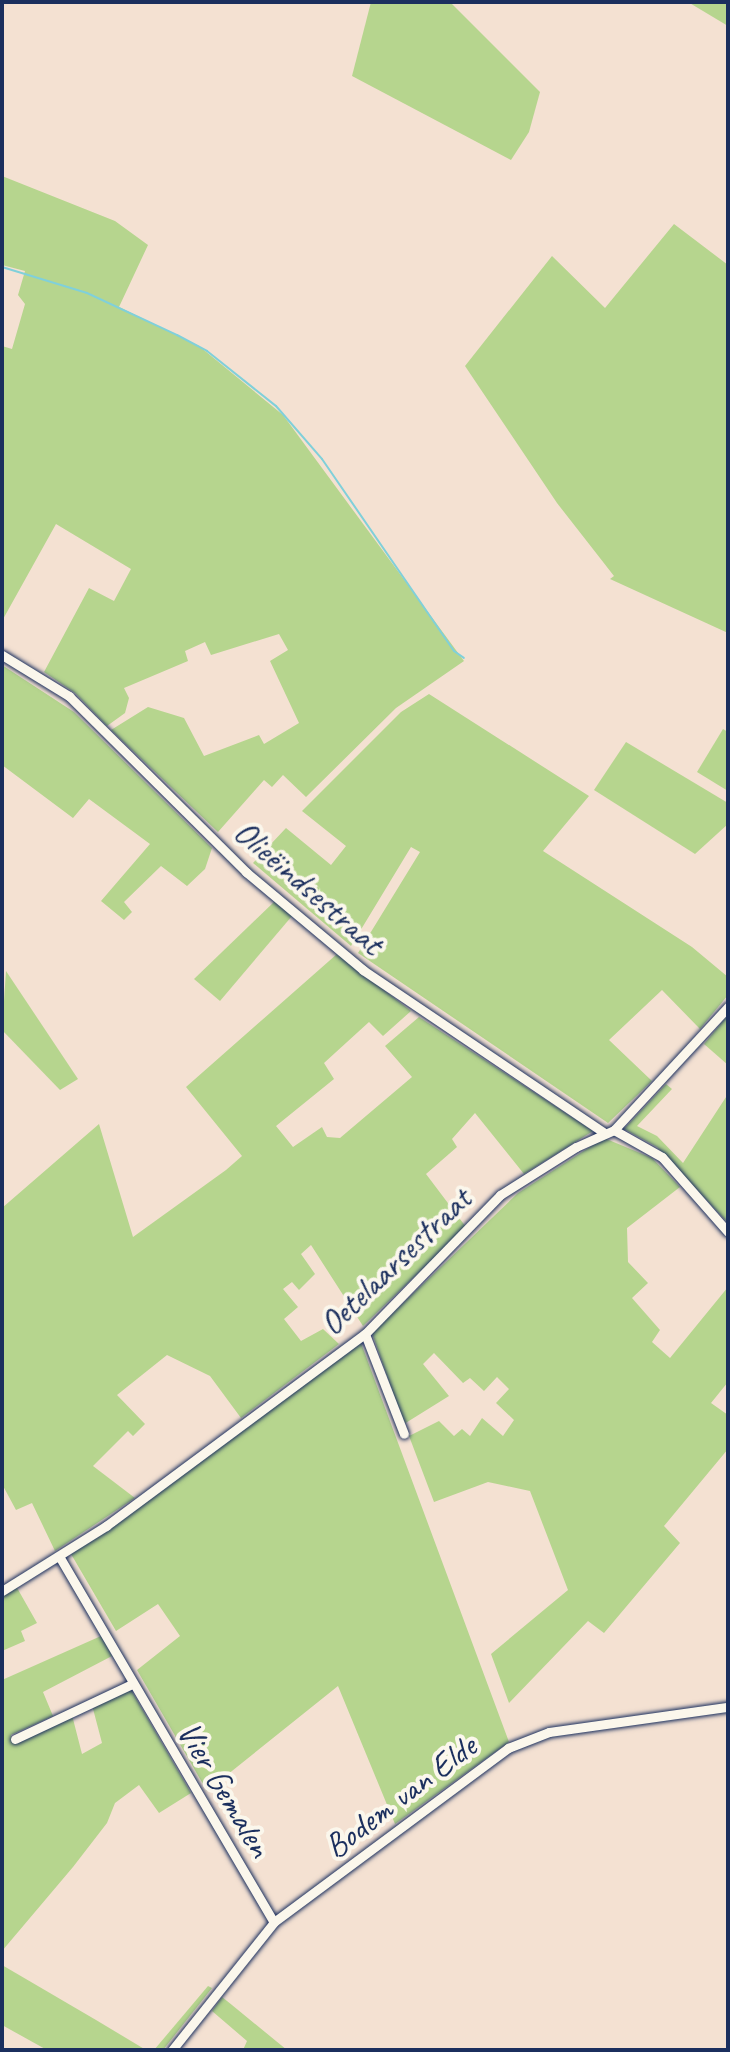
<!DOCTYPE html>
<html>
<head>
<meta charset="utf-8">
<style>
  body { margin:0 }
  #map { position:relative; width:730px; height:2052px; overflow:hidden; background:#f4e1d2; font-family:Caveat,sans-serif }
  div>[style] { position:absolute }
  .green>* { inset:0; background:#b6d58e }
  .stream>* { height:2px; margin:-1px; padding:0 1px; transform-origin:1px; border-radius:1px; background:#80d0da }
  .roads { filter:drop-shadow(0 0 2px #1b2f5e) drop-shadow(0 0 2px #1b2f5e) }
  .minor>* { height:9px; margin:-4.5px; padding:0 4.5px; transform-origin:4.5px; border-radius:4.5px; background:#fbf7ec }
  span { translate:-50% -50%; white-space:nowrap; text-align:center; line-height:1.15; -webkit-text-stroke:8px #fbf7ec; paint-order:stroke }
  .street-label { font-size:34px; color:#1b2f5e }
  .frame { position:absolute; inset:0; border:4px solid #1b2f5e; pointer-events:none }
</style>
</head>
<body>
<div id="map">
  <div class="green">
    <div style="clip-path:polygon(371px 2px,450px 2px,540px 92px,529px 132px,511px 160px,352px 76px)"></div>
    <div style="clip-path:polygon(688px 2px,728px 2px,728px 26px)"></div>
    <div style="clip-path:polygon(2px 176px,115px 221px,148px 245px,119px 307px,199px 346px,283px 415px,464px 661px,396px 708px,306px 797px,283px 775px,272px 787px,264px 780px,218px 832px,111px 730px,148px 707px,184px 718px,204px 756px,259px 735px,264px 744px,299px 723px,270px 661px,288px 650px,279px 634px,211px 655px,205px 642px,185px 651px,188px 661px,124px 688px,129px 698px,125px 713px,107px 726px,75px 693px,44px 672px,89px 588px,114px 601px,131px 569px,56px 524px,2px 621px,2px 346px,12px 349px,25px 304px,18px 295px,25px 271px,2px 265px)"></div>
    <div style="clip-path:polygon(674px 224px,728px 265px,728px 633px,610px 579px,614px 576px,557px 503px,465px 366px,552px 256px,605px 308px)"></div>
    <div style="clip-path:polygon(2px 665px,74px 712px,212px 848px,205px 869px,187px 886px,161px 866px,124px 902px,132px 912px,124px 920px,101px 901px,150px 844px,89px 799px,73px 818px,2px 765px)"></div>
    <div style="clip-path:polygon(429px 694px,589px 796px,543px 851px,692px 947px,728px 977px,728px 995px,700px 1029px,662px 990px,609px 1040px,652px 1081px,608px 1123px,358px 953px,420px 852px,411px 847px,351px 946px,253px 863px,286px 828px,331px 865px,346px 846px,302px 811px,401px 712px)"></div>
    <div style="clip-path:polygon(723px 729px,728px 732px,728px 791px,697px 772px)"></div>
    <div style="clip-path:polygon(626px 742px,728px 803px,728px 824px,695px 854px,594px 790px)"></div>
    <div style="clip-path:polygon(275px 901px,292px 916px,220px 1001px,194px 979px)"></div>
    <div style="clip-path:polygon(337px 954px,411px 1011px,383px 1036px,369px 1022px,324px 1063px,334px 1079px,276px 1126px,293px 1147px,322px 1127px,327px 1137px,340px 1138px,412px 1077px,385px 1046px,419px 1017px,593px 1131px,524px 1174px,475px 1113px,452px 1139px,457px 1147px,426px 1174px,466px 1227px,363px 1326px,311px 1245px,301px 1254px,315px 1274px,299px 1290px,292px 1282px,283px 1289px,298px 1307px,284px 1319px,301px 1341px,323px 1329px,339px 1344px,241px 1418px,210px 1376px,167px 1355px,117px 1395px,145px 1424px,133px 1436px,128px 1431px,93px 1466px,135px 1498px,55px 1551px,32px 1503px,16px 1510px,2px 1484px,2px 1208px,99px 1124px,133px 1237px,226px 1170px,242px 1156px,186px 1087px)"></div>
    <div style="clip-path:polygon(6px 971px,78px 1079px,60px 1090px,2px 1030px)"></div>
    <div style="clip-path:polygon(728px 1015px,728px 1065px,704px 1044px)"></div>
    <div style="clip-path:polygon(666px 1084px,672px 1089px,637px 1126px,657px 1136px,683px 1163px,728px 1094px,728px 1223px,657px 1147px,624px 1129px)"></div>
    <div style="clip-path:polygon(604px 1138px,652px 1158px,680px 1187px,627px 1228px,628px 1262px,648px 1283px,632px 1298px,660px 1330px,652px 1342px,670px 1358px,728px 1287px,728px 1382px,711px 1403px,728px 1415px,728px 1449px,664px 1526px,680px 1543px,604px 1633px,588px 1621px,509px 1703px,491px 1654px,568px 1590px,530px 1491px,488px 1482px,434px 1502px,409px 1436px,439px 1421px,454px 1436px,462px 1429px,470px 1436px,482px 1418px,503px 1436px,514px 1420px,496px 1403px,509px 1389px,497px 1377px,484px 1391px,470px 1378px,463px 1383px,434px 1353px,423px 1364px,449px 1396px,404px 1424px,372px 1333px,518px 1193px)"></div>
    <div style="clip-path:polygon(361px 1343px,509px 1742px,395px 1824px,338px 1686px,207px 1791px,137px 1670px,180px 1636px,158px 1604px,116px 1631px,71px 1554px)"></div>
    <div style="clip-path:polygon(16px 1586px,37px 1623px,21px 1631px,25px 1641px,2px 1651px,2px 1595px)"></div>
    <div style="clip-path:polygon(101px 1636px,112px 1656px,43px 1692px,53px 1716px,11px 1735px,13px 1742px,72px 1715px,82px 1754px,102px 1743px,92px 1705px,130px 1688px,191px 1793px,159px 1813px,139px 1785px,115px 1803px,107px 1823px,73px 1867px,2px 1951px,2px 1680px)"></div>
    <div style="clip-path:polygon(2px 1965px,96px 2020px,146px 2050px,47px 2050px,2px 2025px)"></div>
    <div style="clip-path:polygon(208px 1986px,212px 1988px,163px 2050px,154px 2050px)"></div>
    <div style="clip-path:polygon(222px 1997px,232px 2005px,287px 2050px,243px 2050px,247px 2041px,212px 2011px)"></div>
  </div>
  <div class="stream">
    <div style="left:2px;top:267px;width:89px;rotate:17deg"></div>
    <div style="left:87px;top:293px;width:99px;rotate:25deg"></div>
    <div style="left:177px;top:335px;width:34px;rotate:28deg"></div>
    <div style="left:207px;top:351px;width:88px;rotate:38.6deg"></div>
    <div style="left:276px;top:406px;width:70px;rotate:49deg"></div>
    <div style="left:322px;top:459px;width:233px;rotate:55.5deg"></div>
    <div style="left:454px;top:651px;width:12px;rotate:35deg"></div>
  </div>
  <div class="roads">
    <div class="minor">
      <div style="left:2px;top:655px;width:79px;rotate:31.5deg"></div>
      <div style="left:69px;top:696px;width:250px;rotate:44.8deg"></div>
      <div style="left:246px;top:872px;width:153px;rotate:39.9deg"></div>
      <div style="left:363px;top:970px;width:290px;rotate:34deg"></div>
      <div style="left:614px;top:1130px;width:55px;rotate:29.4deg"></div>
      <div style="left:662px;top:1157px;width:100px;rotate:48.7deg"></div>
      <div style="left:365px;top:1334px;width:107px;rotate:68.7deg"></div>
      <div style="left:59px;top:1556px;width:424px;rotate:59.6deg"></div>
      <div style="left:2px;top:1591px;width:123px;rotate:-32deg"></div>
      <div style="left:106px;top:1526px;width:322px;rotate:-36.6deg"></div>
      <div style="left:365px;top:1334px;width:194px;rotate:-45.8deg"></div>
      <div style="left:500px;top:1195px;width:90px;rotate:-32.3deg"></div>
      <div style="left:576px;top:1147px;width:42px;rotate:-24.1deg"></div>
      <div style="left:614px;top:1130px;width:168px;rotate:-47.2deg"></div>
      <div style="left:15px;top:1739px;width:129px;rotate:-25.2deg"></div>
      <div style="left:172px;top:2050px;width:164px;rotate:-51.4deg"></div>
      <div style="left:274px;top:1922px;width:292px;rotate:-36.6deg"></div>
      <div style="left:508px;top:1748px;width:44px;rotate:-21.3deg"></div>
      <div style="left:549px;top:1732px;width:181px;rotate:-8deg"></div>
    </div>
  </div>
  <div class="street-label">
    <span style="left:309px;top:887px;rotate:41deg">Olieëindsestraat</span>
    <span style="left:395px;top:1261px;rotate:-44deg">Oetelaarsestraat</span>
    <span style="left:225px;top:1789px;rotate:59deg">Vier Gemalen</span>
    <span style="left:400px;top:1796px;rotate:-37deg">Bodem van Elde</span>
  </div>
  <div class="frame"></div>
</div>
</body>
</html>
